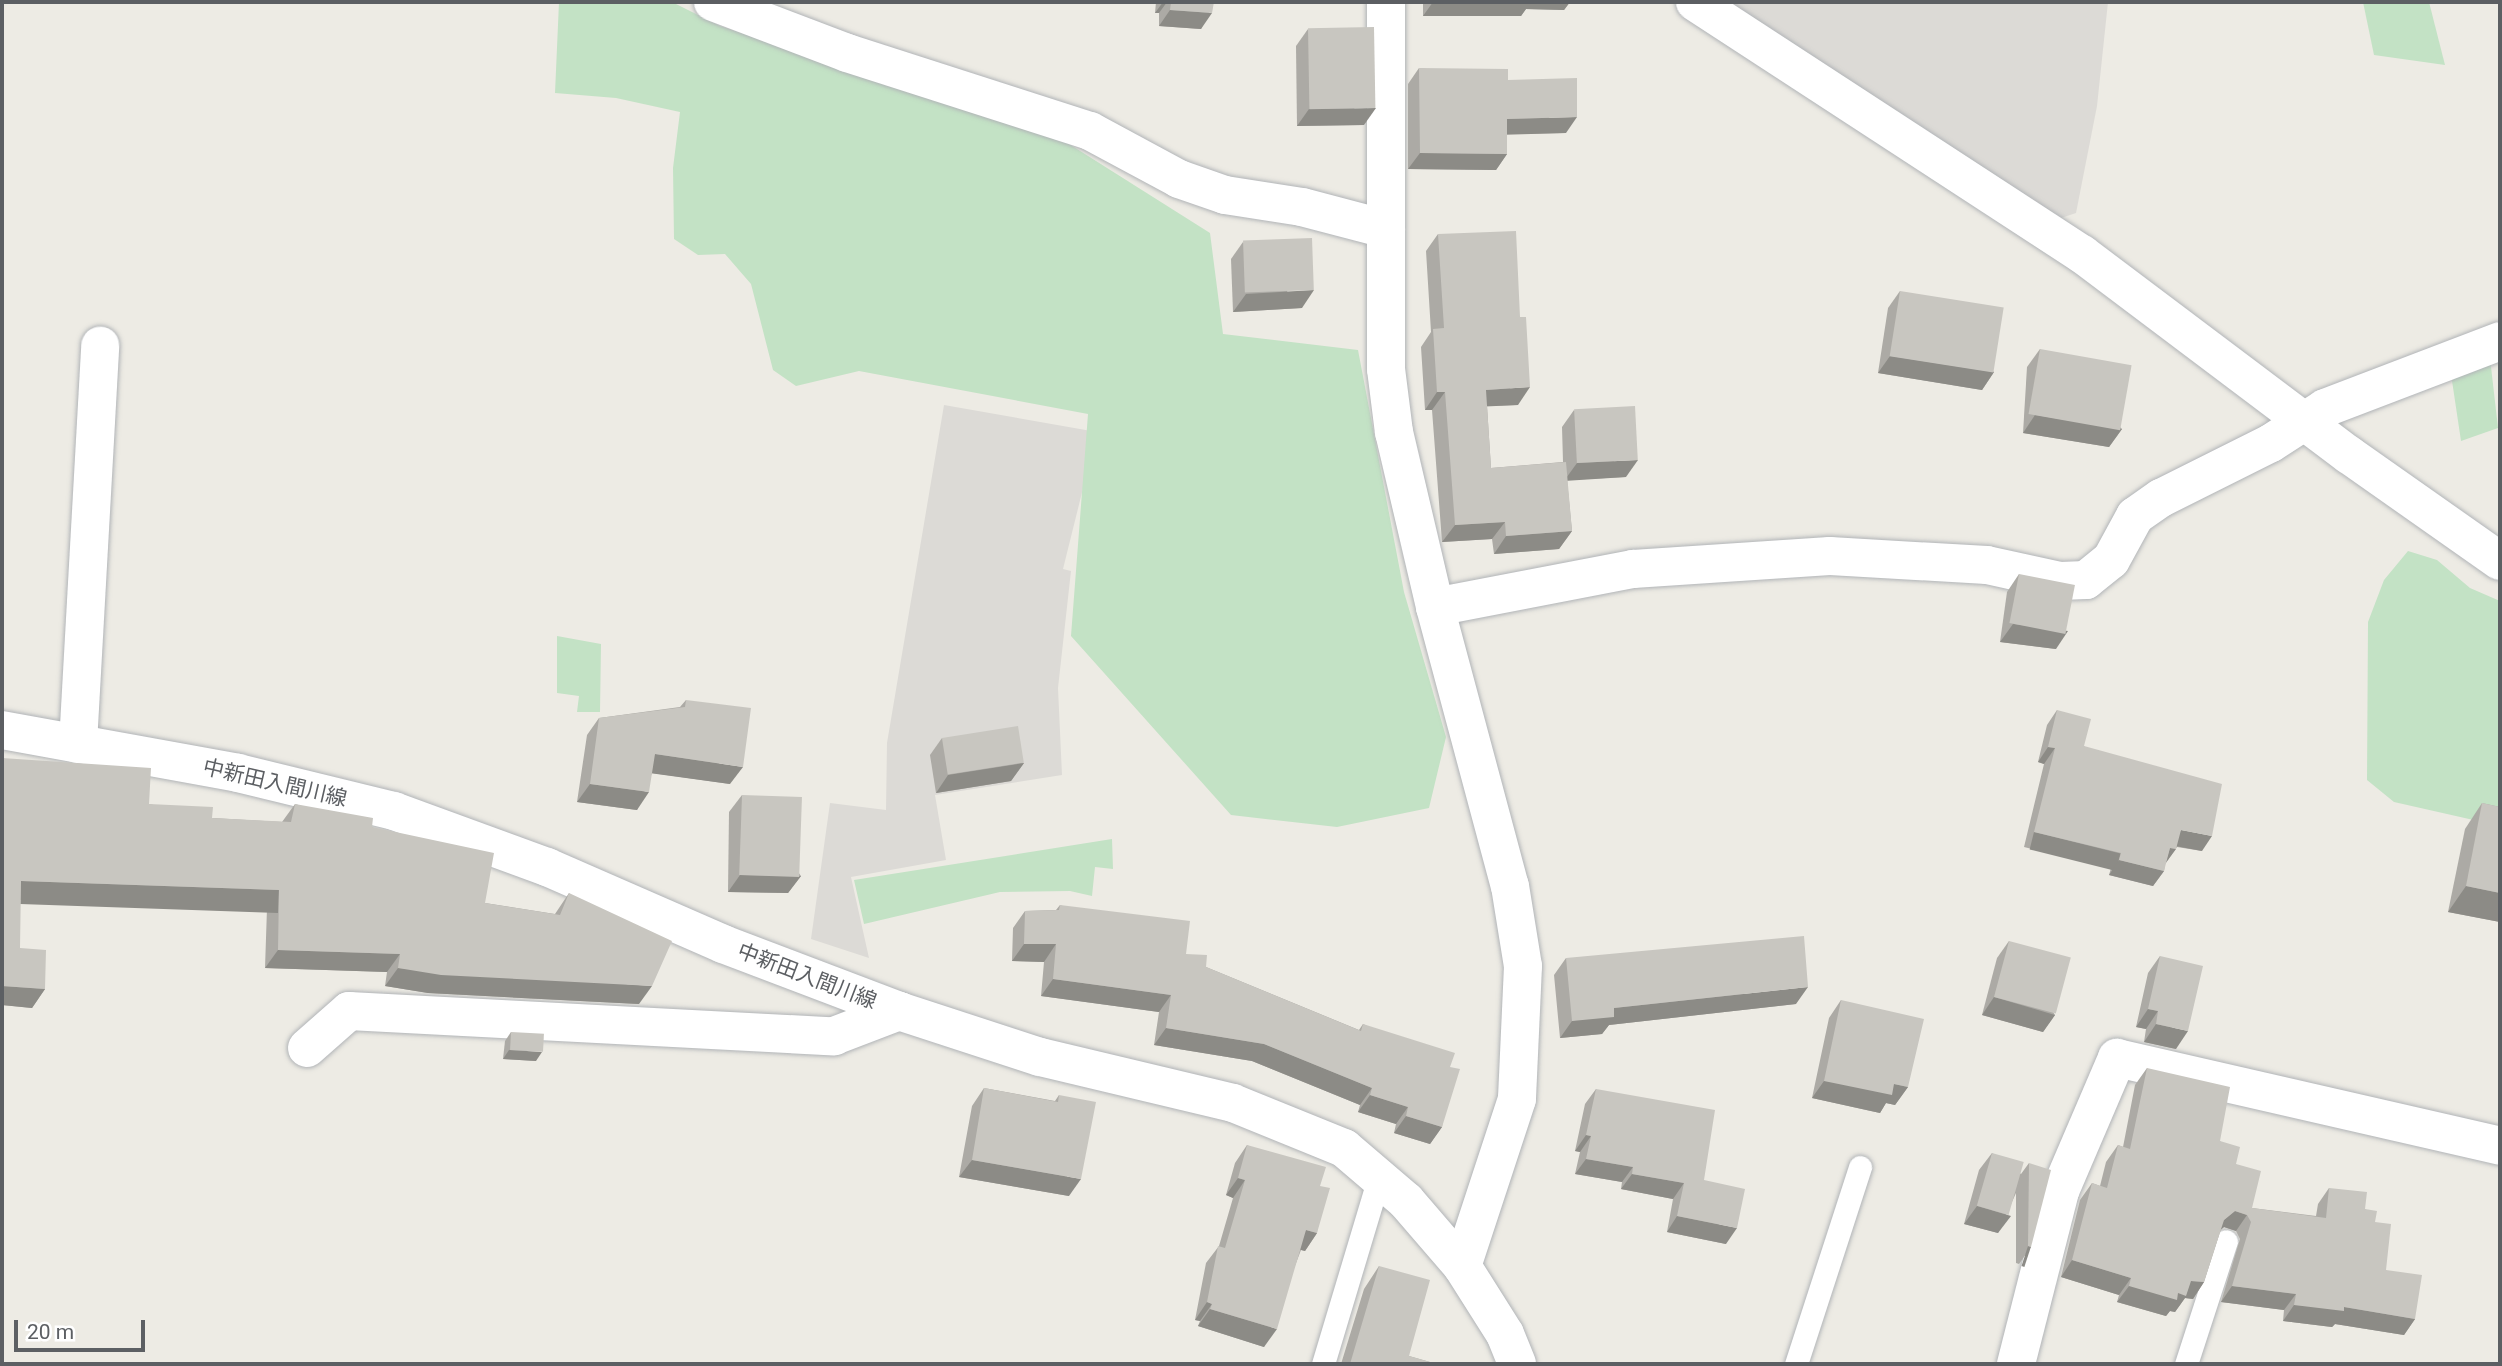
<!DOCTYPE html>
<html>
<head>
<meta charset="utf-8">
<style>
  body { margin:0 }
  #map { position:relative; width:2502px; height:1366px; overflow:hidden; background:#edebe4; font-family:Roboto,"Noto Sans JP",sans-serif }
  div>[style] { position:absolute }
  .industrial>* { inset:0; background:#dcdad6 }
  .green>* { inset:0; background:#c3e2c5 }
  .roads { filter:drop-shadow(0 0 2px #b1b4b7) drop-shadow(0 0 2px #b1b4b7) }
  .service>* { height:23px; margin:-11.5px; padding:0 11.5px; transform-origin:11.5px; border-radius:11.5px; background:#fff }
  .minor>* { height:38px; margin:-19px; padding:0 19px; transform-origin:19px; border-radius:19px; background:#fff }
  .tertiary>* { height:38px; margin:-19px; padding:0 19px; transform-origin:19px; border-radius:19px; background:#fff }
  .secondary>* { height:38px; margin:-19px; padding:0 19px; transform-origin:19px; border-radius:19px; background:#fff }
  .wall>* { inset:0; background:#acaaa5 }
  .shaded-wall>* { inset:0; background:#8c8b86; transform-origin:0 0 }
  .building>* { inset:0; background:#c8c6c0; transform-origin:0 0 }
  span { translate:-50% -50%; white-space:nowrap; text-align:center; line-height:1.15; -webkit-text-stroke:5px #fff; paint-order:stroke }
  .street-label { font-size:21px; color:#5c5f63 }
  .frame { position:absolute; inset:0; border:4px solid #5c5f63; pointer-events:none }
  .scale { position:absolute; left:14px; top:1320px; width:131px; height:32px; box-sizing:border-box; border:4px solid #5c5f63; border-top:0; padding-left:9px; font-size:21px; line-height:24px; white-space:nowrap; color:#5c5f63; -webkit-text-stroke:5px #fff; paint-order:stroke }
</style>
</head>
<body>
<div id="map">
  <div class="industrial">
    <div style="clip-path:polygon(1729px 2px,2108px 2px,2097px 106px,2076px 213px,2061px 218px)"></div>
    <div style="clip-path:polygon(944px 405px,1097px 432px,1063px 569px,1071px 571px,1058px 688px,1062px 775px,935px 795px,946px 860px,851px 877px,869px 958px,811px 939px,830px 803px,886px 810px,887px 743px)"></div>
  </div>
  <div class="green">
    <div style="clip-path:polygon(559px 2px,672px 2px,720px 26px,1058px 137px,1210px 233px,1223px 334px,1358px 350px,1404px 592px,1446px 737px,1429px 808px,1337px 827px,1231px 815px,1071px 636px,1088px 414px,859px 371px,796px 386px,773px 370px,751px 284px,725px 254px,698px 255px,674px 239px,673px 168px,680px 112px,616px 98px,555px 93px)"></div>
    <div style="clip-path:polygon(2429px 2px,2445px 65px,2374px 55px,2363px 2px)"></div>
    <div style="clip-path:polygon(2490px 358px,2498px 428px,2461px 441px,2451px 374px)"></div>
    <div style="clip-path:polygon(2408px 551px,2437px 560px,2470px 588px,2500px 601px,2500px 826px,2394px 802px,2367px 780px,2368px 622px,2384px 580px)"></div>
    <div style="clip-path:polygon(557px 636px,601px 644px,600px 712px,577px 712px,579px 696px,557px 693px)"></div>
    <div style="clip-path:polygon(1112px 839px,1113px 869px,1095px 867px,1092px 896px,1070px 891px,1000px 892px,864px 924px,854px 880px)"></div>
  </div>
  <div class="roads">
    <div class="service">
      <div style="left:1323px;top:1364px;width:195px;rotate:-73.3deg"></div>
      <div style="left:1796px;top:1364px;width:207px;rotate:-72deg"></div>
      <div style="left:2186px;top:1364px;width:129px;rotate:-72deg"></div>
    </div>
    <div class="minor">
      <div style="left:713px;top:2px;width:143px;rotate:20.8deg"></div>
      <div style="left:847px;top:53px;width:255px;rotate:17.8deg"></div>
      <div style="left:1090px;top:131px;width:101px;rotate:28.3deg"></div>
      <div style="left:1179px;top:179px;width:49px;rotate:19.2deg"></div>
      <div style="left:1225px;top:195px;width:78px;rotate:8.9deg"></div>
      <div style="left:1302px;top:207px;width:87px;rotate:14.7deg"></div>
      <div style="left:1695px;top:2px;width:462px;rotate:33.1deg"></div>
      <div style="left:2082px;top:254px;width:334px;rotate:37deg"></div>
      <div style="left:2349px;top:455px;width:184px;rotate:35.1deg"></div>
      <div style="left:1435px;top:607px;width:202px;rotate:-10.9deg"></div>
      <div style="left:1633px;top:569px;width:197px;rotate:-3.8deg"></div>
      <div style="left:1830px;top:556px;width:157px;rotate:3.3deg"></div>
      <div style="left:1987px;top:565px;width:75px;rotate:12.4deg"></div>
      <div style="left:2060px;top:581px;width:26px;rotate:-2deg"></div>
      <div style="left:2086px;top:580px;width:32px;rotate:-39deg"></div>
      <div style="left:2111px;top:560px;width:50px;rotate:-61.4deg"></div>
      <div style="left:2135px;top:516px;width:32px;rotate:-35deg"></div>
      <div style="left:2161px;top:498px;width:123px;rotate:-26.6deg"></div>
      <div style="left:2271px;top:443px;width:64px;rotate:-32.9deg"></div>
      <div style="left:2325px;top:408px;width:187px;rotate:-20.9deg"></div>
      <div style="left:78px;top:744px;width:399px;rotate:-86.8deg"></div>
      <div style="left:307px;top:1048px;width:56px;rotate:-41.4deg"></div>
      <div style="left:349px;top:1011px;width:486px;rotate:3deg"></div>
      <div style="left:834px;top:1036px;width:70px;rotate:-21deg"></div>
      <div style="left:2016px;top:1364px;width:179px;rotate:-75.7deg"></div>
      <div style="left:2060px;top:1191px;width:145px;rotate:-66.8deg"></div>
      <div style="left:2117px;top:1058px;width:393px;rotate:12.9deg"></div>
    </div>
    <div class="tertiary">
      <div style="left:1386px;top:2px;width:367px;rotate:90deg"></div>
      <div style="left:1386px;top:369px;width:64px;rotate:82.8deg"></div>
      <div style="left:1394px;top:432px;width:180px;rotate:76.8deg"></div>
      <div style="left:1435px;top:607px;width:289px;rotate:75deg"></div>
      <div style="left:1510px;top:886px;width:81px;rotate:80.8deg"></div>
      <div style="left:1523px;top:966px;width:133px;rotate:92.6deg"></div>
      <div style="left:1517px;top:1099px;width:176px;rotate:108.2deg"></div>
    </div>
    <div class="secondary">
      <div style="left:2px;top:730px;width:240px;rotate:10.3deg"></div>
      <div style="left:238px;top:773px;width:161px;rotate:13.7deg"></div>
      <div style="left:394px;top:811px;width:163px;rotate:20.1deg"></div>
      <div style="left:547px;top:867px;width:192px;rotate:23.6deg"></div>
      <div style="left:723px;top:944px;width:188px;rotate:20.8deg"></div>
      <div style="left:899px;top:1011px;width:148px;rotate:18.1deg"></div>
      <div style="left:1040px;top:1057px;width:198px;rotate:13.4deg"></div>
      <div style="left:1233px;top:1103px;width:120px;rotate:22.1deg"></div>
      <div style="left:1344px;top:1148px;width:82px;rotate:40.5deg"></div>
      <div style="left:1406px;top:1201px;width:86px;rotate:49.3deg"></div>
      <div style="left:1462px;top:1266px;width:80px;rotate:57.7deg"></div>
      <div style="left:1505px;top:1334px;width:32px;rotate:68deg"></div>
    </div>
  </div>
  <div class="wall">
    <div style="clip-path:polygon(1156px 2px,1214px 2px,1201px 29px,1159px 26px,1159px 13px,1155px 13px)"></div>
    <div style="clip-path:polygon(1423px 2px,1570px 2px,1564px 10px,1526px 9px,1521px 16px,1423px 16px)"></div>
    <div style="clip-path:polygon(1308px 29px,1364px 125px,1297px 126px,1296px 46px)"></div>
    <div style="clip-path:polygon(1419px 68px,1508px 80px,1566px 133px,1507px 134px,1507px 154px,1496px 170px,1408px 169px,1408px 84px)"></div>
    <div style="clip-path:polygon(1438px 234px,1518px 405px,1487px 406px,1491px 468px,1563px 462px,1562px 427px,1574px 410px,1626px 477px,1567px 480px,1572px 531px,1559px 549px,1494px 554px,1492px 539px,1442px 542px,1432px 410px,1425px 410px,1421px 347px,1431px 332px,1426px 251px)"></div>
    <div style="clip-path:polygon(1243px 242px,1302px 308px,1233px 312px,1231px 259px)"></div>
    <div style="clip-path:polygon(1900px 291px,1994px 372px,1982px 390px,1878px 373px,1888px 308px)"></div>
    <div style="clip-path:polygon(2040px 349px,2122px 429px,2109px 447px,2023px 433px,2027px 367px)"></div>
    <div style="clip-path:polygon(2019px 574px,2056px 649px,2000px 642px,2007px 592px)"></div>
    <div style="clip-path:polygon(686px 700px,730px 784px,652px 773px,637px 810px,577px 802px,587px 735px,599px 718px,680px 707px)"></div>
    <div style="clip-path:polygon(2057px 710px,2084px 746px,2202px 851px,2177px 847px,2165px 864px,2164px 871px,2153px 886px,2109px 875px,2111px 868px,2024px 847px,2044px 764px,2038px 762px,2047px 725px)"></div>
    <div style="clip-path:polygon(942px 738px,1024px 763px,1011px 781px,936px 793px,930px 755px)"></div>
    <div style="clip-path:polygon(2px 758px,149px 804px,212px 818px,282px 822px,295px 804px,372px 827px,485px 903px,555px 914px,569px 893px,639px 1004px,428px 993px,385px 986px,387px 972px,265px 968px,267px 908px,20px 900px,20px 948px,45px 989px,32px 1008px,2px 1005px)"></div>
    <div style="clip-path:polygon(742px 795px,801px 876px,788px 893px,728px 892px,729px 812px)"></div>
    <div style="clip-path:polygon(2482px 803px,2500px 807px,2500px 922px,2448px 912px,2465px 829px)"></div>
    <div style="clip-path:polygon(1060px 905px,1186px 954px,1206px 967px,1359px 1030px,1363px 1024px,1450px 1067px,1442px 1127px,1430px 1144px,1394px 1133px,1396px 1124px,1358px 1112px,1360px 1105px,1252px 1061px,1154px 1045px,1159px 1012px,1041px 996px,1044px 962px,1012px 961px,1013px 928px,1025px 911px,1056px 910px)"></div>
    <div style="clip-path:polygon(2009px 941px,2055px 1015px,2043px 1032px,1982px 1015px,1997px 958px)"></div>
    <div style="clip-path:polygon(2160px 956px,2176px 1049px,2144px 1042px,2146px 1029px,2136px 1027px,2148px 973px)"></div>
    <div style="clip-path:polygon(1566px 958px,1796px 1004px,1609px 1025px,1602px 1034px,1560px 1038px,1554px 975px)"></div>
    <div style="clip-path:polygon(1841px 1000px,1908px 1087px,1895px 1105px,1886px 1103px,1880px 1113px,1812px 1098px,1829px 1018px)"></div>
    <div style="clip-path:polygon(511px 1032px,536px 1061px,503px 1059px,505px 1041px)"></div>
    <div style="clip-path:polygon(2147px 1068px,2220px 1141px,2236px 1164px,2252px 1208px,2316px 1216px,2318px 1204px,2329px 1188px,2365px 1209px,2375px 1222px,2386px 1270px,2415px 1319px,2404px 1335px,2335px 1324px,2332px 1327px,2283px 1321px,2284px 1310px,2221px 1302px,2240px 1239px,2236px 1231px,2224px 1227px,2221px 1229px,2204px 1282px,2193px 1299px,2185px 1298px,2175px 1312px,2170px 1311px,2166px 1316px,2117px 1302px,2119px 1295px,2061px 1277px,2080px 1200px,2092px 1183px,2100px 1186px,2106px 1162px,2118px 1145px,2123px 1147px,2135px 1085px)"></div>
    <div style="clip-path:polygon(984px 1088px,1055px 1101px,1059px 1095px,1069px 1196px,959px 1177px,972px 1106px)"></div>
    <div style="clip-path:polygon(1596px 1089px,1704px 1180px,1726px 1244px,1667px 1232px,1673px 1199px,1621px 1189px,1622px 1182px,1575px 1174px,1580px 1152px,1575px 1151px,1585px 1104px)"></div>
    <div style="clip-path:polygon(1247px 1145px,1320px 1186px,1317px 1233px,1305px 1251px,1301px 1250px,1264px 1347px,1198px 1326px,1200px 1321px,1195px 1320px,1206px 1263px,1219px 1246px,1233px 1198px,1226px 1195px,1235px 1163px)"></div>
    <div style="clip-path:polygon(1992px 1153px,2021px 1174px,2029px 1163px,2031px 1247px,2019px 1264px,2016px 1263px,2016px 1193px,1998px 1233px,1964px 1224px,1979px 1170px)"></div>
    <div style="clip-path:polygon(1379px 1266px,1409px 1356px,1437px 1364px,1341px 1364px,1364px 1289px)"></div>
  </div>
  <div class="shaded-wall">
    <div style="clip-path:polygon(1163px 2px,1167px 2px,1159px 13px,1155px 13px)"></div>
    <div style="clip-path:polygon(1433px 2px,1570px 2px,1564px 10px,1526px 9px,1521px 16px,1423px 16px)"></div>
    <div style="clip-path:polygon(1170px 10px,1212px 13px,1201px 29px,1159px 26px)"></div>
    <div style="clip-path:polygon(1376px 108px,1364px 125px,1297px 126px,1309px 109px)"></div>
    <div style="clip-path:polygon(1577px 117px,1566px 133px,1496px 135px,1507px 119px)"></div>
    <div style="clip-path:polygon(1420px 153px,1507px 154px,1496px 170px,1408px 169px)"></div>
    <div style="clip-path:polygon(1314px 290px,1302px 308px,1233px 312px,1246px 294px)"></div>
    <div style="clip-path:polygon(1890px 356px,1994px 372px,1982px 390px,1878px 373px)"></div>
    <div style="clip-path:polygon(1530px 387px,1518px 405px,1474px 407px,1486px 390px)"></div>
    <div style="clip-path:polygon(1437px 392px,1445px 392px,1432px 410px,1425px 410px)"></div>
    <div style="clip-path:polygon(2035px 415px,2122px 429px,2109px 447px,2023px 433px)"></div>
    <div style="clip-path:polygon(1638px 460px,1626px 477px,1564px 481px,1577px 463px)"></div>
    <div style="clip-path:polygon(1505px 522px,1492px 539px,1442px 542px,1455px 525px)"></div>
    <div style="clip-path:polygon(1572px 531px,1559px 549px,1494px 554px,1506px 536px)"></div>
    <div style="clip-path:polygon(2013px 624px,2068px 631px,2056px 649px,2000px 642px)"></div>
    <div style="clip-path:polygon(2048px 747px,2055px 748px,2044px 764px,2038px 762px)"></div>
    <div style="clip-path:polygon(655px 754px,743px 767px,730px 784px,642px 772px)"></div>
    <div style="clip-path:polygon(1024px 763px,1011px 781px,936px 793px,948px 775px)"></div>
    <div style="clip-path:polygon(590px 784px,649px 792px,637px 810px,577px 802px)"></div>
    <div style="clip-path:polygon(2181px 830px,2212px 836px,2202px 851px,2170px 845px)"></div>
    <div style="left:2034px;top:832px;width:89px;height:18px;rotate:14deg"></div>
    <div style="clip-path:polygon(2170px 848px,2176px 849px,2165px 864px)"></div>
    <div style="clip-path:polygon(2119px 860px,2164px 871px,2153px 886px,2109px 875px)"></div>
    <div style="clip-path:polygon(740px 875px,801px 876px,788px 893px,728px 892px)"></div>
    <div style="left:21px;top:881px;width:258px;height:23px;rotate:2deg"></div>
    <div style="clip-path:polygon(2466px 886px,2500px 893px,2500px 922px,2448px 912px)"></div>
    <div style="clip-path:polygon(1024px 944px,1056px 944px,1044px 962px,1012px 961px)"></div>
    <div style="clip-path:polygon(278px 950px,400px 954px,387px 972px,265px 968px)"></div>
    <div style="clip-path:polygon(398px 968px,652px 986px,639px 1004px,428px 993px,385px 986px)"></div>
    <div style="clip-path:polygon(1053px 979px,1171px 995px,1159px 1012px,1041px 996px)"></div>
    <div style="clip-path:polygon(2px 986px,45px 989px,32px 1008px,2px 1005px)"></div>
    <div style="clip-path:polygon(1808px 987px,1796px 1004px,1609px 1025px,1602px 1034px,1560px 1038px,1572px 1021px,1614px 1008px)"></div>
    <div style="clip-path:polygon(1994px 997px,2055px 1015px,2043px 1032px,1982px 1015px)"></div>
    <div style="clip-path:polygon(2148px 1009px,2158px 1011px,2146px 1029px,2136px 1027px)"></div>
    <div style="clip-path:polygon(2156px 1024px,2188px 1031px,2176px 1049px,2144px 1042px)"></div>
    <div style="clip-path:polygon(1166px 1028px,1264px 1044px,1372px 1088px,1360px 1105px,1252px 1061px,1154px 1045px)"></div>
    <div style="clip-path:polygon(509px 1050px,542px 1052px,536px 1061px,503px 1059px)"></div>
    <div style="clip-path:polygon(1824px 1081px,1894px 1084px,1908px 1087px,1895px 1105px,1886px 1103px,1880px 1113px,1812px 1098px)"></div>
    <div style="clip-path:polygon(1370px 1095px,1408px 1107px,1396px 1124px,1358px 1112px)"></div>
    <div style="clip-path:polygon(1406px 1116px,1442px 1127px,1430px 1144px,1394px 1133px)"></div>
    <div style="clip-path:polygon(1586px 1135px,1591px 1136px,1580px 1152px,1575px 1151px)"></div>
    <div style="clip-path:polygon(1586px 1159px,1633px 1167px,1622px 1182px,1575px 1174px)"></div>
    <div style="clip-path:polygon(972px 1160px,1081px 1179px,1069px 1196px,959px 1177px)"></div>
    <div style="clip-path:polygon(1632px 1174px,1684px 1183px,1673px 1199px,1621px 1189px)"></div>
    <div style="clip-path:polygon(1238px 1178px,1245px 1180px,1233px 1198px,1226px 1195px)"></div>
    <div style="clip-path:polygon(1977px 1206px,2011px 1216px,1998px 1233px,1964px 1224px)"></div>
    <div style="clip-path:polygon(2235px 1211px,2247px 1215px,2236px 1231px,2224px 1227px,2213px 1237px,2224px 1220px)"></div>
    <div style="clip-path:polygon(1677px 1216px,1737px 1228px,1726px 1244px,1667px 1232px)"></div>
    <div style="clip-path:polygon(1306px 1230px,1317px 1233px,1305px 1251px,1294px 1248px)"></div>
    <div style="left:2028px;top:1246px;width:3px;height:21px;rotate:18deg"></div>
    <div style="clip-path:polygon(2072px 1260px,2131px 1278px,2119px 1295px,2061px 1277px)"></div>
    <div style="clip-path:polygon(2191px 1281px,2204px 1282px,2193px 1299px,2185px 1298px,2175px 1312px,2170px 1311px,2166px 1316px,2117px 1302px,2129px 1286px)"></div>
    <div style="clip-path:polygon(2232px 1286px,2296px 1294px,2284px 1310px,2221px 1302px)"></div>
    <div style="clip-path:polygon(1207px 1302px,1212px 1304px,1200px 1321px,1195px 1320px)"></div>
    <div style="clip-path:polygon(2294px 1305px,2344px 1307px,2415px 1319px,2404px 1335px,2335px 1324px,2332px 1327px,2283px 1321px)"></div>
    <div style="clip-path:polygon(1210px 1309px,1277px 1329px,1264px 1347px,1198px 1326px)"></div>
  </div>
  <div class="building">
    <div style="clip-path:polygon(1171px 2px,1214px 2px,1212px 13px,1170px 10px)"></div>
    <div style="left:1374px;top:27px;width:81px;height:66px;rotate:89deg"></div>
    <div style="clip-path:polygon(1419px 68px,1508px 69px,1508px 80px,1577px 78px,1577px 117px,1507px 119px,1507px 154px,1420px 153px)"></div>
    <div style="clip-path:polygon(1516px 231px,1520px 317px,1526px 317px,1530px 387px,1486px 390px,1491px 468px,1566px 462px,1572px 531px,1506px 536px,1505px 522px,1455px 525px,1445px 392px,1437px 392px,1433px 329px,1444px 328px,1438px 234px)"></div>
    <div style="left:1312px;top:238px;width:52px;height:69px;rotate:88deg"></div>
    <div style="left:1900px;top:291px;width:105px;height:66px;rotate:9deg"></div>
    <div style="left:2040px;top:349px;width:93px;height:66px;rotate:10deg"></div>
    <div style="left:1635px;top:406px;width:54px;height:61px;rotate:87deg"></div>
    <div style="left:2019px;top:574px;width:57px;height:50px;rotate:11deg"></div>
    <div style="clip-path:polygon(686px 700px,751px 708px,743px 767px,655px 754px,649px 792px,590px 784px,599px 718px,685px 707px)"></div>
    <div style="clip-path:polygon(2057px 710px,2091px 719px,2084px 746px,2222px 784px,2212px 836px,2181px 830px,2176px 849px,2170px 848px,2164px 871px,2119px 860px,2121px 853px,2034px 832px,2055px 748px,2048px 747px)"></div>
    <div style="left:1018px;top:726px;width:37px;height:77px;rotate:81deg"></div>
    <div style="clip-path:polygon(2px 758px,151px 768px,149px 804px,213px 807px,212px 818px,291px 822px,295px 804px,373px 818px,372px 827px,494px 853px,485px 903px,560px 915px,569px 893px,672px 941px,652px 986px,441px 975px,398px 968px,400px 954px,278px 950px,279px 890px,21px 881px,20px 948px,46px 950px,45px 989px,2px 986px)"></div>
    <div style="left:742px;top:795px;width:60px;height:80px;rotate:2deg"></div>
    <div style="clip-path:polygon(2482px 803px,2500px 807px,2500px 893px,2466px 886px)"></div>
    <div style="clip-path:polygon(1060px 905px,1190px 921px,1186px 954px,1207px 955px,1206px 967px,1361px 1031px,1363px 1024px,1455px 1053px,1450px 1067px,1460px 1069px,1442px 1127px,1406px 1116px,1408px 1107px,1370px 1095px,1372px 1088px,1264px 1044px,1166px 1028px,1171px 995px,1053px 979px,1056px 944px,1024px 944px,1025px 911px,1059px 910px)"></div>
    <div style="clip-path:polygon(1804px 936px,1808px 987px,1614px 1008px,1614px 1017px,1572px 1021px,1566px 958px)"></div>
    <div style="left:2009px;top:941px;width:64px;height:58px;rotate:15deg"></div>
    <div style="clip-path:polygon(2160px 956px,2203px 966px,2188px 1031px,2156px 1024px,2158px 1011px,2148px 1009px)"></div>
    <div style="clip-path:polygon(1841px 1000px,1924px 1019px,1908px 1087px,1894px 1084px,1892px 1095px,1824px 1081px)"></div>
    <div style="left:511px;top:1032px;width:33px;height:18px;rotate:3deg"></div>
    <div style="clip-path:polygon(2147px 1068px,2230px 1087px,2220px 1141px,2240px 1147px,2236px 1164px,2261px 1171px,2252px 1208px,2326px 1218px,2329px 1188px,2367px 1192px,2365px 1209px,2377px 1211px,2375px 1222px,2391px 1224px,2386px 1270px,2422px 1275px,2415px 1319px,2344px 1307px,2344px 1311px,2294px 1305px,2296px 1294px,2232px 1286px,2251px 1222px,2247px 1215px,2235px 1211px,2224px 1220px,2204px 1282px,2191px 1281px,2186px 1296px,2178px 1293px,2177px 1300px,2129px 1286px,2131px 1278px,2072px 1260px,2092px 1183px,2107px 1188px,2118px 1145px,2130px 1149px)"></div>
    <div style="clip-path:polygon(984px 1088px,1058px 1102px,1059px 1095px,1096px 1102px,1081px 1179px,972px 1160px)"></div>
    <div style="clip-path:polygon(1596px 1089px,1715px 1110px,1704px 1180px,1745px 1189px,1737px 1228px,1677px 1216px,1684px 1183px,1632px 1174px,1633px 1167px,1586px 1159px,1591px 1136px,1586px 1135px)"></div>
    <div style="clip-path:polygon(1247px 1145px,1326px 1167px,1320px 1186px,1330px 1188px,1317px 1233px,1306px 1230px,1277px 1329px,1210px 1309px,1212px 1304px,1207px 1302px,1218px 1246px,1225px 1248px,1245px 1180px,1238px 1178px)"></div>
    <div style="left:1992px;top:1153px;width:33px;height:55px;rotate:16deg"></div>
    <div style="clip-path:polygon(2029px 1163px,2051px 1170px,2031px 1247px,2028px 1246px)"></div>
    <div style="clip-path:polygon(1379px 1266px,1430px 1280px,1409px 1356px,1437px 1364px,1350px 1364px)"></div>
  </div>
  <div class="street-label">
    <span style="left:275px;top:783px;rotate:13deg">中新田入間川線</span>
    <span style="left:807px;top:976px;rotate:21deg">中新田入間川線</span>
  </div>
  <div class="frame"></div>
  <div class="scale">20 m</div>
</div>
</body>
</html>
